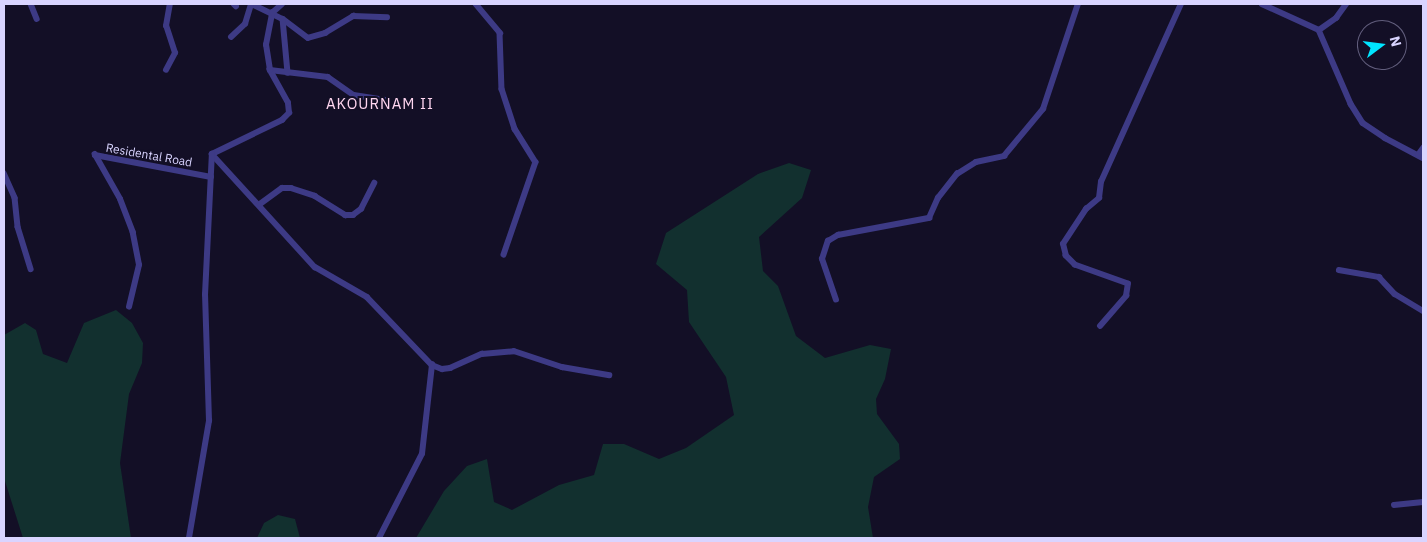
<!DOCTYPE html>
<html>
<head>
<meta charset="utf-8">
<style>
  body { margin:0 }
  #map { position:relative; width:1427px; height:542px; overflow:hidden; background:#130f26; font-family:"IBM Plex Sans",sans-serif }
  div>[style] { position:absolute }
  .green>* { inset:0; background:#12302f }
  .minor>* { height:5.5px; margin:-2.75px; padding:0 2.75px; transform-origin:2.75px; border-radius:2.75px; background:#3d3a85 }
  span { translate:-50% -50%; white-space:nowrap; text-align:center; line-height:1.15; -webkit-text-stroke:4px #130f26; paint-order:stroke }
  .street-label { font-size:12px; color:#d9d4ff }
  .quarter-label { font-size:15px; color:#ffd6f0; letter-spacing:1px }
  .frame { position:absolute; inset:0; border:5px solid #d9d4ff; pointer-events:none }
  .north { position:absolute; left:1357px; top:20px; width:50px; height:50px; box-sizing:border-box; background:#130f26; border:1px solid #625e7d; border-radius:50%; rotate:75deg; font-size:14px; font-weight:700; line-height:20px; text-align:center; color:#d9d4ff }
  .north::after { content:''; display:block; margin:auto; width:18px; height:22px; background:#00e5ff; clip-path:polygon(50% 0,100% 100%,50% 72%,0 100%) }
</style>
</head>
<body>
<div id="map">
  <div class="green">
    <div style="clip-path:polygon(789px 163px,811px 170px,802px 198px,759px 237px,763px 271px,778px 286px,796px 336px,825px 358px,870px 345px,891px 349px,885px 379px,876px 399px,877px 414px,899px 444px,900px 459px,874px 477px,868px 507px,873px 538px,416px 538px,444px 491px,467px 466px,487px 459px,494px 502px,512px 510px,559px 485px,594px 475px,603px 444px,624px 444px,659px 459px,686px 448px,734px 415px,726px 377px,689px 322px,687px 290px,656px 264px,666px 233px,758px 174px)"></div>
    <div style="clip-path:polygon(116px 310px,132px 323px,143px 343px,142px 363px,129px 394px,120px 463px,131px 538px,23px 538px,4px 478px,4px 335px,25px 323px,36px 330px,43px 354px,67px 363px,84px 323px)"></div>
    <div style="clip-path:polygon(278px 515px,295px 519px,300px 538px,257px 538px,264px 523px)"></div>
  </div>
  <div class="minor">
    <div style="left:31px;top:4px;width:16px;rotate:68deg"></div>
    <div style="left:234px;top:4px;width:3px;rotate:45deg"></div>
    <div style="left:252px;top:4px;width:34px;rotate:26deg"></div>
    <div style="left:283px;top:19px;width:31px;rotate:37deg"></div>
    <div style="left:308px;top:38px;width:18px;rotate:-16deg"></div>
    <div style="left:325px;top:33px;width:33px;rotate:-31deg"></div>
    <div style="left:353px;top:16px;width:34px;rotate:2deg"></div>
    <div style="left:476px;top:4px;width:38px;rotate:50deg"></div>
    <div style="left:500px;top:33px;width:56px;rotate:88deg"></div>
    <div style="left:502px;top:89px;width:42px;rotate:72deg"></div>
    <div style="left:515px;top:129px;width:39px;rotate:58deg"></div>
    <div style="left:536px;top:162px;width:98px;rotate:109deg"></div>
    <div style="left:1262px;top:4px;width:63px;rotate:24.5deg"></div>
    <div style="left:1319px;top:30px;width:81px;rotate:66.6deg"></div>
    <div style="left:1351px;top:104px;width:22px;rotate:58deg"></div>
    <div style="left:1363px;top:123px;width:27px;rotate:34deg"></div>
    <div style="left:1385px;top:138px;width:43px;rotate:27.8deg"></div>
    <div style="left:283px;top:19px;width:54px;rotate:84.7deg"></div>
    <div style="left:1319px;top:30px;width:21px;rotate:-35deg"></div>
    <div style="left:1336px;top:18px;width:17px;rotate:-54deg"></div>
    <div style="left:231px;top:37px;width:19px;rotate:-43deg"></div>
    <div style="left:245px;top:24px;width:21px;rotate:-73deg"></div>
    <div style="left:166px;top:70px;width:19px;rotate:-62deg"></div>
    <div style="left:175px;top:53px;width:28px;rotate:-108deg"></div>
    <div style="left:166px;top:26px;width:22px;rotate:-80deg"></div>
    <div style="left:270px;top:70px;width:58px;rotate:6.9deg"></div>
    <div style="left:328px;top:77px;width:32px;rotate:35deg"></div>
    <div style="left:354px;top:95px;width:33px;rotate:9deg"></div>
    <div style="left:212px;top:154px;width:153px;rotate:47.7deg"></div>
    <div style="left:315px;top:267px;width:60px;rotate:30deg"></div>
    <div style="left:367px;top:297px;width:94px;rotate:46.3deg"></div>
    <div style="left:432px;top:365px;width:11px;rotate:22deg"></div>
    <div style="left:442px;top:369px;width:8px;rotate:-7deg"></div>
    <div style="left:450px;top:368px;width:35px;rotate:-24deg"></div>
    <div style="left:482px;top:354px;width:32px;rotate:-5deg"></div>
    <div style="left:514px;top:351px;width:51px;rotate:18.4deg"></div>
    <div style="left:562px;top:367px;width:48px;rotate:9.7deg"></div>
    <div style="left:212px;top:154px;width:78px;rotate:-25.9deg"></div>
    <div style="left:282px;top:120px;width:10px;rotate:-45deg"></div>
    <div style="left:289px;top:113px;width:10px;rotate:-96deg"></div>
    <div style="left:288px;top:103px;width:38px;rotate:-119deg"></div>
    <div style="left:270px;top:70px;width:25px;rotate:-99deg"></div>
    <div style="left:266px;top:45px;width:33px;rotate:-79deg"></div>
    <div style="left:272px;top:13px;width:13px;rotate:-42deg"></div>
    <div style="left:1418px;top:155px;width:9px;rotate:-54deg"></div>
    <div style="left:4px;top:173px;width:27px;rotate:66deg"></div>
    <div style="left:15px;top:198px;width:29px;rotate:84deg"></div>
    <div style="left:18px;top:227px;width:44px;rotate:72.8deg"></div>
    <div style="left:260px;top:204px;width:27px;rotate:-36deg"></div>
    <div style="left:282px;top:188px;width:9px"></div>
    <div style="left:291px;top:188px;width:25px;rotate:18deg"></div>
    <div style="left:315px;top:196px;width:36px;rotate:32deg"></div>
    <div style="left:345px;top:215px;width:8px"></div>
    <div style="left:353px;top:215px;width:10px;rotate:-37deg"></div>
    <div style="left:361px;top:209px;width:29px;rotate:-63deg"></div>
    <div style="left:1339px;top:270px;width:41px;rotate:9.9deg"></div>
    <div style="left:1379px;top:277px;width:23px;rotate:47deg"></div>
    <div style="left:1395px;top:294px;width:33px;rotate:31deg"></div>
    <div style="left:836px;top:300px;width:43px;rotate:-108.9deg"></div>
    <div style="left:822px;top:259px;width:19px;rotate:-72deg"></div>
    <div style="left:828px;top:241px;width:12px;rotate:-31deg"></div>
    <div style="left:838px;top:235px;width:93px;rotate:-10.6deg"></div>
    <div style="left:929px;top:218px;width:22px;rotate:-66deg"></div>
    <div style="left:938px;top:198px;width:31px;rotate:-52deg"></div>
    <div style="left:957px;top:174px;width:22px;rotate:-32deg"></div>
    <div style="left:976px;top:162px;width:29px;rotate:-12deg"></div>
    <div style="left:1004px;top:156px;width:61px;rotate:-50.3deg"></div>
    <div style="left:1043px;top:109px;width:111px;rotate:-71.6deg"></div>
    <div style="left:129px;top:307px;width:43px;rotate:-76.6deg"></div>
    <div style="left:139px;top:265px;width:33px;rotate:-101deg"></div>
    <div style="left:133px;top:233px;width:36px;rotate:-111deg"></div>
    <div style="left:120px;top:199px;width:51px;rotate:-119.6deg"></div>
    <div style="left:95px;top:155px;width:118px;rotate:10.7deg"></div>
    <div style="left:1100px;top:326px;width:40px;rotate:-49deg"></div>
    <div style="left:1126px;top:296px;width:12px;rotate:-81deg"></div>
    <div style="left:1128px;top:284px;width:56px;rotate:-160.3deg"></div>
    <div style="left:1075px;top:265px;width:13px;rotate:-135deg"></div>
    <div style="left:1066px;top:256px;width:12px;rotate:-104deg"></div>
    <div style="left:1063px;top:244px;width:42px;rotate:-56.7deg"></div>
    <div style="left:1086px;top:209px;width:17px;rotate:-40deg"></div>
    <div style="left:1099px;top:198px;width:16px;rotate:-83deg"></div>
    <div style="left:1101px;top:182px;width:195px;rotate:-65.8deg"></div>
    <div style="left:1394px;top:505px;width:29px;rotate:-6deg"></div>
    <div style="left:189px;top:538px;width:119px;rotate:-80.3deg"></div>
    <div style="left:209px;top:421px;width:126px;rotate:-91.8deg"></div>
    <div style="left:205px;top:295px;width:141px;rotate:-87.2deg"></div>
    <div style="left:379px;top:538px;width:94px;rotate:-62.9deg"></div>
    <div style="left:422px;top:454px;width:90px;rotate:-83.6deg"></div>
  </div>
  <div class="street-label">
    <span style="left:149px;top:155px;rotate:10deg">Residental Road</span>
  </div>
  <div class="quarter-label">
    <span style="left:380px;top:104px">AKOURNAM II</span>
  </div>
  <div class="frame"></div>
  <div class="north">N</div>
</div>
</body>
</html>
